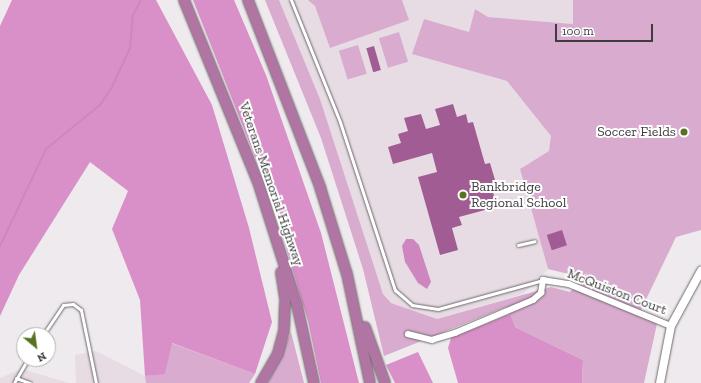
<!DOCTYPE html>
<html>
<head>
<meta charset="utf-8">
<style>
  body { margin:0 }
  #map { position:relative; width:701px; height:383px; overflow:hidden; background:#eeeaed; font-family:"Zilla Slab",serif }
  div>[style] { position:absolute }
  .built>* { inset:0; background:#e7dce4 }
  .green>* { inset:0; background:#d9abce; transform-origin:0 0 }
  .forest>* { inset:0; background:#d98fc8 }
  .water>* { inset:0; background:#cf86bf }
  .stream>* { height:2px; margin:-1px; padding:0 1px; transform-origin:1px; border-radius:1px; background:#cf86bf }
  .building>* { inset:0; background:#a15c93; transform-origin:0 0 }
  .roads { filter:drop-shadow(0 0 1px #6e6a6d) drop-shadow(0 0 1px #6e6a6d) }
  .lane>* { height:3px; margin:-1.5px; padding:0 1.5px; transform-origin:1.5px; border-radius:1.5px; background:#fff }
  .street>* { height:5.5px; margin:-2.75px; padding:0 2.75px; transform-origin:2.75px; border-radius:2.75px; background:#fff }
  .secondary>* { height:8px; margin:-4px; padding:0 4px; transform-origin:4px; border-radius:4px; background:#fff }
  .highway>* { height:10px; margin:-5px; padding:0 5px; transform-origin:5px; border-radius:5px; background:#b175a3 }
  .dots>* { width:11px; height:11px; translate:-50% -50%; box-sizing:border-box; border:2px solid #fff; border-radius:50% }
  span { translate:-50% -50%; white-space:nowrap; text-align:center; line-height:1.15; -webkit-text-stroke:4px #fff; paint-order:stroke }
  .poi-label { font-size:14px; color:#3d3b3c }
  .right { translate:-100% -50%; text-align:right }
  .left { translate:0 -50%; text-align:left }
  .street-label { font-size:14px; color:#3d3b3c }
  .north { position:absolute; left:16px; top:327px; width:40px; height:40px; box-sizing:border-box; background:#fff; border:1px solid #b1b1b1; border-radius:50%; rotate:151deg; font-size:11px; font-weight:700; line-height:16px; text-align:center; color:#3d3b3c }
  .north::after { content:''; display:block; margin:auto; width:14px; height:18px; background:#587123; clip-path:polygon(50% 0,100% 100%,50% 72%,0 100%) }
  .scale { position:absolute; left:555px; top:24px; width:98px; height:18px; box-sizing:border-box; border:2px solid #3d3b3c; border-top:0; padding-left:5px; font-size:12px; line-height:14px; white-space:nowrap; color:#3d3b3c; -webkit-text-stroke:3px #fff; paint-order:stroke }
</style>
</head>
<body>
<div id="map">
  <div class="built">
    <div style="clip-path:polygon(279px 0,573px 0,574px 24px,488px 17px,475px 9px,469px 32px,424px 19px,412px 54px,507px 81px,552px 136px,549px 151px,520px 169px,548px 269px,523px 294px,437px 319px,391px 303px,383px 294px,320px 99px)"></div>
    <div style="clip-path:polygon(96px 351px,145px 376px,146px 383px,76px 383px,75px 355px)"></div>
    <div style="clip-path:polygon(22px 369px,69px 383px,0 383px,0 378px)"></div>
  </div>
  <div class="green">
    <div style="clip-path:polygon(265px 0,279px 0,320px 99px,383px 294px,391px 303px,437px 319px,551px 287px,570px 292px,588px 272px,581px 277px,548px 269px,520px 169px,549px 151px,551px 136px,507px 81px,412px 54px,424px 19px,469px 32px,475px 9px,488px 17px,573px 24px,573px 0,701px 0,701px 230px,676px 237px,640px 312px,658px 319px,644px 383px,582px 383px,583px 360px,515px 327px,506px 307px,384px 356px,363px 269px,321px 138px)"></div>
    <div style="clip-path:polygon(308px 0,402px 0,409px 20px,330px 48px,315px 6px)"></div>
    <div style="left:399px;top:32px;width:31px;height:21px;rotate:73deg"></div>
    <div style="left:358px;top:45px;width:30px;height:20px;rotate:73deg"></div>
    <div style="clip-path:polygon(291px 332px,304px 383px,268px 383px)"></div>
    <div style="clip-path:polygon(171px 343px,182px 347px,255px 374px,249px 383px,146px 383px,145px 376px,165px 373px)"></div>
  </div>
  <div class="forest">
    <div style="clip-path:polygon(12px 0,156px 0,212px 105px,249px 228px,272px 322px,255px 374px,172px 343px,165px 374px,145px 376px,140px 300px,112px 229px,128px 191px,90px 162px,19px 275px,0 316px,0 26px)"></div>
    <div style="clip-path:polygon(193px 0,234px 0,266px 75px,321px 233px,359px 383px,321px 383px,308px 321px,272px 200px)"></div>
    <div style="clip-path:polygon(510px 314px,515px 327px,583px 360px,582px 383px,458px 383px,448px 348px,451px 338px)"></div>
    <div style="clip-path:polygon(418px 352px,433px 383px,395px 383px,386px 365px)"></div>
  </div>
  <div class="water">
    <div style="clip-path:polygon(406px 239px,413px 239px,419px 245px,431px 282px,427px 289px,418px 283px,405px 262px,402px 246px)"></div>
  </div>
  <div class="stream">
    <div style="left:0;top:246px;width:107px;rotate:-64.6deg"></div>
    <div style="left:46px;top:149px;width:70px;rotate:-39.2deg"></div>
    <div style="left:100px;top:105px;width:22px;rotate:-56deg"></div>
    <div style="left:112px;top:87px;width:43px;rotate:-65.2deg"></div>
    <div style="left:130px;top:48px;width:33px;rotate:-85deg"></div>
    <div style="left:133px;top:15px;width:17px;rotate:-62deg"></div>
  </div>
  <div class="building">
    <div style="left:374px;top:46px;width:25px;height:8px;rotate:74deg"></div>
    <div style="clip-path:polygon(453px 104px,457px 117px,466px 114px,468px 123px,473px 122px,485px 164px,490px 163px,498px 190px,493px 192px,495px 200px,483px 204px,485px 210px,459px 217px,462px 225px,452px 228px,458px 250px,440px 255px,418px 177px,437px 172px,432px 153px,393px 164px,388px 147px,401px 143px,398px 134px,408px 131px,404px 118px,421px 114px,426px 129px,440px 125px,435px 109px)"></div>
    <div style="left:562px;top:230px;width:16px;height:16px;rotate:72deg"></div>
  </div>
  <div class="roads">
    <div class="lane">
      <div style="left:291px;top:0;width:131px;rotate:68.1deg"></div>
      <div style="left:340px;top:122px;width:177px;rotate:71.9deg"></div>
      <div style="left:395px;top:290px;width:23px;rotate:41deg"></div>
      <div style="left:412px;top:305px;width:26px;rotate:9deg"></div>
      <div style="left:438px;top:309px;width:109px;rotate:-15.4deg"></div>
      <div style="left:518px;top:245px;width:17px;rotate:-13deg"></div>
      <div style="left:43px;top:335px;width:36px;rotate:-56deg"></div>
      <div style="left:63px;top:305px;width:10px;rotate:-6deg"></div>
      <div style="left:73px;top:304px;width:10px;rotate:37deg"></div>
      <div style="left:81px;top:310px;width:75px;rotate:78.4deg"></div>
      <div style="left:16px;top:378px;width:15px;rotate:20deg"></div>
      <div style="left:14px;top:383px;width:28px;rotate:-60deg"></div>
    </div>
    <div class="street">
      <div style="left:408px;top:334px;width:25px;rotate:14deg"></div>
      <div style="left:432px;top:340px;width:24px;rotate:-17deg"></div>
      <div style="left:455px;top:333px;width:85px;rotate:-22.9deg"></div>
      <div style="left:533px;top:300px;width:11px;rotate:-41deg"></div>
      <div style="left:541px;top:293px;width:13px;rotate:-81deg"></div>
      <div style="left:543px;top:280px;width:26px;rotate:9deg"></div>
      <div style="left:569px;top:284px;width:110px;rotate:22.4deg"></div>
    </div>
    <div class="secondary">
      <div style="left:660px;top:383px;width:58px;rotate:-79.1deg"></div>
      <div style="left:671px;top:326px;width:63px;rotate:-61.4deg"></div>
    </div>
    <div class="highway">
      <div style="left:184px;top:0;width:196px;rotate:67.9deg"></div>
      <div style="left:258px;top:182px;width:129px;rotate:72.4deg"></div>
      <div style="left:297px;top:305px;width:80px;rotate:77.7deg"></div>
      <div style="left:248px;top:0;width:200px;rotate:68.9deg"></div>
      <div style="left:320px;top:187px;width:91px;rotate:72.8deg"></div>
      <div style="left:347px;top:274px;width:111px;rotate:78.1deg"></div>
      <div style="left:365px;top:327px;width:59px;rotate:70.3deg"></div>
      <div style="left:261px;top:383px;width:34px;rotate:-60deg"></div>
      <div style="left:278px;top:353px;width:23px;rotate:-75deg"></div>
      <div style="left:284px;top:331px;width:33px;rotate:-88deg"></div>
      <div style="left:285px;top:298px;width:26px;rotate:-99deg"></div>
    </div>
  </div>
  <div class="dots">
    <div style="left:684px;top:132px;background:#587123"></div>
    <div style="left:463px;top:195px;background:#587123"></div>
  </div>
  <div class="poi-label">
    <span class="right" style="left:676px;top:132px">Soccer Fields</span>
    <span class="left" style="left:471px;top:195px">Bankbridge<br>Regional School</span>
  </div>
  <div class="street-label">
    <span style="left:271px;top:184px;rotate:71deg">Veterans Memorial Highway</span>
    <span style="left:617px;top:292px;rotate:21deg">McQuiston Court</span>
  </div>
  <div class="north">N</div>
  <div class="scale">100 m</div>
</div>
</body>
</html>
